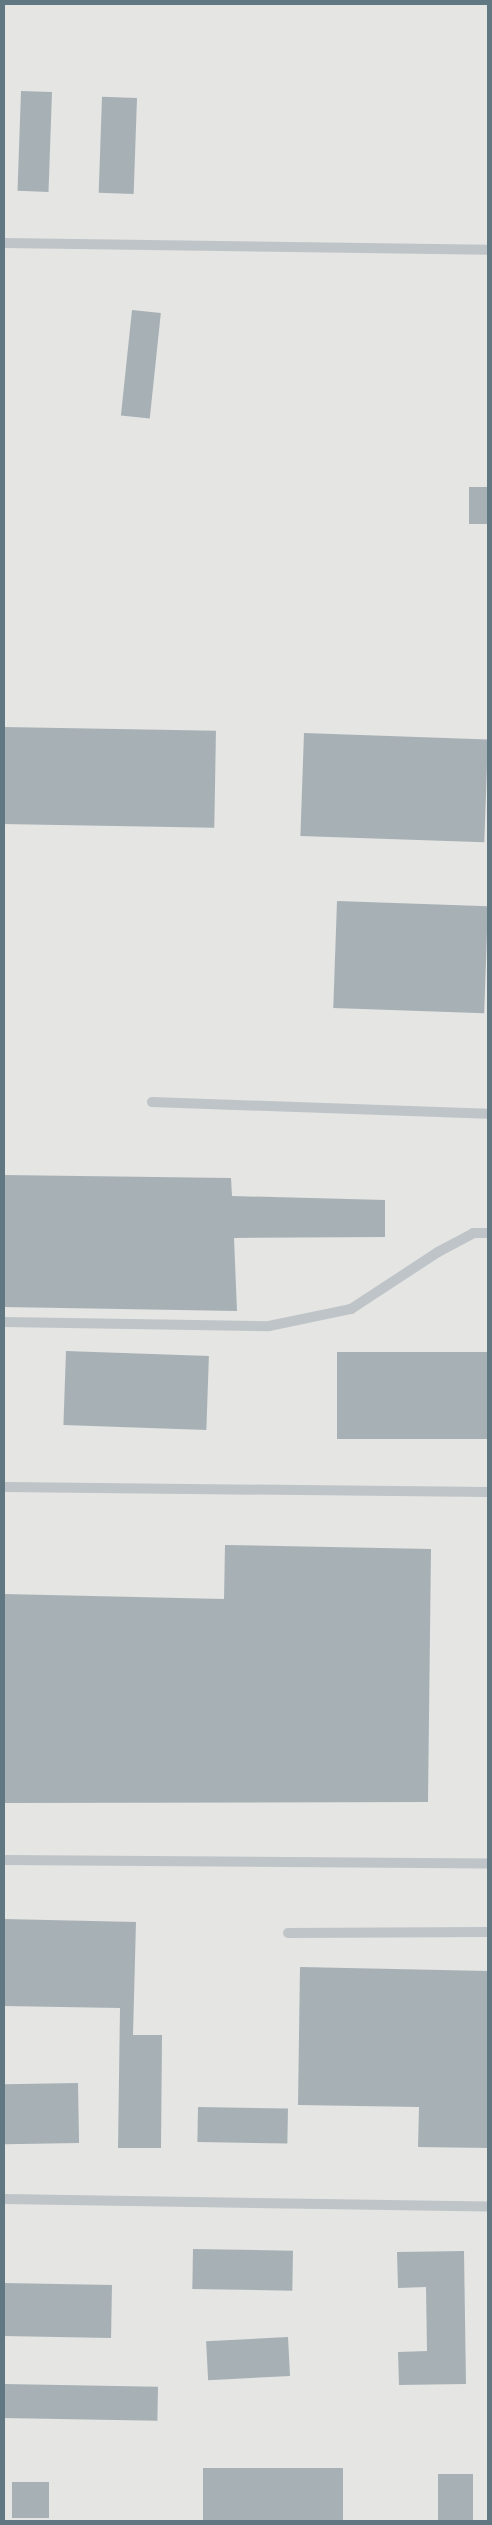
<!DOCTYPE html>
<html>
<head>
<meta charset="utf-8">
<style>
  body { margin:0 }
  #map { position:relative; width:492px; height:2525px; overflow:hidden; background:#f4f4ef; font-family:"Exo 2",sans-serif }
  div>[style] { position:absolute }
  .built>* { inset:0; background:#e5e5e3; transform-origin:0 0 }
  .building>* { inset:0; background:#a7b1b5; transform-origin:0 0 }
  .lane>* { height:10px; margin:-5px; padding:0 5px; transform-origin:5px; border-radius:5px; background:#bec4c7 }
  span { translate:-50% -50%; white-space:nowrap; text-align:center; line-height:1.15; -webkit-text-stroke:5px #fff; paint-order:stroke }
  .frame { position:absolute; inset:0; border:5px solid #617883; pointer-events:none }
</style>
</head>
<body>
<div id="map">
  <div class="built">
    <div style="left:4px;top:4px;width:484px;height:2517px"></div>
  </div>
  <div class="building">
    <div style="left:52px;top:92px;width:100px;height:31px;rotate:92deg"></div>
    <div style="left:137px;top:98px;width:96px;height:35px;rotate:92deg"></div>
    <div style="left:132px;top:310px;width:29px;height:106px;rotate:6deg"></div>
    <div style="left:469px;top:487px;width:19px;height:37px"></div>
    <div style="left:4px;top:727px;width:212px;height:97px;rotate:1deg"></div>
    <div style="left:304px;top:733px;width:184px;height:103px;rotate:2deg"></div>
    <div style="left:337px;top:901px;width:151px;height:107px;rotate:2deg"></div>
    <div style="clip-path:polygon(4px 1175px,231px 1178px,232px 1196px,385px 1200px,385px 1237px,234px 1238px,237px 1311px,4px 1307px)"></div>
    <div style="left:66px;top:1351px;width:143px;height:74px;rotate:2deg"></div>
    <div style="left:337px;top:1352px;width:151px;height:87px"></div>
    <div style="clip-path:polygon(225px 1545px,431px 1549px,428px 1802px,4px 1803px,4px 1594px,224px 1599px)"></div>
    <div style="clip-path:polygon(4px 1919px,136px 1922px,133px 2035px,162px 2035px,161px 2148px,118px 2148px,120px 2008px,4px 2006px)"></div>
    <div style="clip-path:polygon(300px 1967px,488px 1971px,488px 2148px,418px 2147px,419px 2107px,298px 2105px)"></div>
    <div style="left:78px;top:2083px;width:60px;height:74px;rotate:89deg"></div>
    <div style="left:198px;top:2107px;width:90px;height:35px;rotate:1deg"></div>
    <div style="left:193px;top:2249px;width:100px;height:40px;rotate:1deg"></div>
    <div style="clip-path:polygon(464px 2251px,466px 2384px,399px 2385px,398px 2352px,427px 2351px,426px 2287px,398px 2288px,397px 2252px)"></div>
    <div style="left:4px;top:2283px;width:108px;height:53px;rotate:1deg"></div>
    <div style="left:288px;top:2337px;width:39px;height:82px;rotate:87deg"></div>
    <div style="left:4px;top:2384px;width:154px;height:34px;rotate:1deg"></div>
    <div style="left:203px;top:2468px;width:140px;height:53px"></div>
    <div style="left:438px;top:2474px;width:35px;height:47px"></div>
    <div style="left:12px;top:2482px;width:37px;height:36px"></div>
  </div>
  <div class="lane">
    <div style="left:4px;top:243px;width:484px;rotate:0.8deg"></div>
    <div style="left:152px;top:1102px;width:336px;rotate:2deg"></div>
    <div style="left:4px;top:1322px;width:265px;rotate:0.9deg"></div>
    <div style="left:269px;top:1326px;width:84px;rotate:-11.7deg"></div>
    <div style="left:351px;top:1309px;width:104px;rotate:-33.2deg"></div>
    <div style="left:438px;top:1252px;width:40px;rotate:-28deg"></div>
    <div style="left:473px;top:1233px;width:15px"></div>
    <div style="left:4px;top:1487px;width:484px;rotate:0.6deg"></div>
    <div style="left:4px;top:1860px;width:484px;rotate:0.4deg"></div>
    <div style="left:288px;top:1933px;width:200px;rotate:-0.3deg"></div>
    <div style="left:4px;top:2199px;width:484px;rotate:0.9deg"></div>
  </div>
  <div class="frame"></div>
</div>
</body>
</html>
